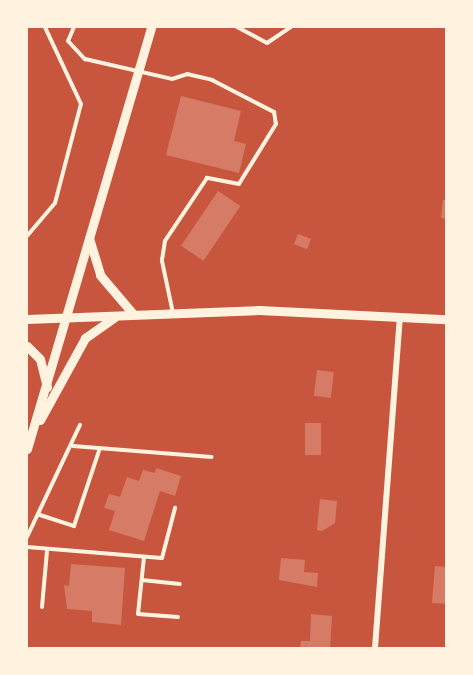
<!DOCTYPE html>
<html>
<head>
<meta charset="utf-8">
<style>
  body { margin:0 }
  #map { position:relative; width:473px; height:675px; overflow:hidden; background:#c8553d; font-family:"Roboto Condensed",sans-serif }
  div>[style] { position:absolute }
  .building>* { inset:0; background:#d67c66; transform-origin:0 0 }
  .service>* { height:4px; margin:-2px; padding:0 2px; transform-origin:2px; border-radius:2px; background:#fff3e0 }
  .minor>* { height:6px; margin:-3px; padding:0 3px; transform-origin:3px; border-radius:3px; background:#fff3e0 }
  .secondary>* { height:9px; margin:-4.5px; padding:0 4.5px; transform-origin:4.5px; border-radius:4.5px; background:#fff3e0 }
  span { translate:-50% -50%; white-space:nowrap; text-align:center; line-height:1.15; -webkit-text-stroke:4.5px #fff3e0; paint-order:stroke }
  .frame { position:absolute; inset:0; border:28px solid #fff3e0; pointer-events:none }
</style>
</head>
<body>
<div id="map">
  <div class="building">
    <div style="clip-path:polygon(181px 96px,241px 111px,234px 141px,246px 144px,239px 173px,166px 155px)"></div>
    <div style="left:218px;top:191px;width:27px;height:66px;rotate:34deg"></div>
    <div style="clip-path:polygon(443px 200px,446px 200px,446px 219px,441px 218px)"></div>
    <div style="left:298px;top:234px;width:14px;height:11px;rotate:21deg"></div>
    <div style="left:317px;top:370px;width:17px;height:26px;rotate:7deg"></div>
    <div style="left:305px;top:423px;width:16px;height:32px"></div>
    <div style="clip-path:polygon(156px 468px,181px 476px,175px 496px,160px 491px,144px 541px,109px 530px,115px 511px,104px 508px,109px 494px,120px 497px,127px 477px,139px 481px,143px 470px,155px 473px)"></div>
    <div style="clip-path:polygon(320px 499px,337px 501px,335px 523px,322px 531px,317px 530px)"></div>
    <div style="clip-path:polygon(281px 558px,305px 560px,304px 572px,318px 573px,317px 587px,279px 580px)"></div>
    <div style="clip-path:polygon(71px 564px,125px 568px,121px 625px,92px 622px,92px 611px,67px 609px,64px 585px,69px 586px)"></div>
    <div style="clip-path:polygon(435px 566px,446px 567px,446px 604px,432px 603px)"></div>
    <div style="clip-path:polygon(311px 614px,332px 616px,330px 648px,300px 648px,301px 641px,310px 641px)"></div>
  </div>
  <div class="service">
    <div style="left:74px;top:27px;width:15px;rotate:113deg"></div>
    <div style="left:68px;top:41px;width:25px;rotate:47deg"></div>
    <div style="left:85px;top:59px;width:89px;rotate:12.9deg"></div>
    <div style="left:172px;top:79px;width:16px;rotate:-18deg"></div>
    <div style="left:187px;top:74px;width:26px;rotate:13deg"></div>
    <div style="left:212px;top:80px;width:70px;rotate:27.3deg"></div>
    <div style="left:274px;top:112px;width:12px;rotate:81deg"></div>
    <div style="left:276px;top:124px;width:70px;rotate:121.7deg"></div>
    <div style="left:239px;top:184px;width:33px;rotate:-169deg"></div>
    <div style="left:207px;top:178px;width:76px;rotate:123.7deg"></div>
    <div style="left:165px;top:241px;width:20px;rotate:99deg"></div>
    <div style="left:162px;top:261px;width:53px;rotate:78.1deg"></div>
    <div style="left:237px;top:27px;width:34px;rotate:28deg"></div>
    <div style="left:267px;top:43px;width:29px;rotate:-34deg"></div>
    <div style="left:27px;top:236px;width:43px;rotate:-49.7deg"></div>
    <div style="left:55px;top:203px;width:102px;rotate:-75.3deg"></div>
    <div style="left:81px;top:104px;width:85px;rotate:-115.1deg"></div>
    <div style="left:73px;top:446px;width:139px;rotate:4.5deg"></div>
    <div style="left:40px;top:515px;width:36px;rotate:18deg"></div>
    <div style="left:74px;top:526px;width:82px;rotate:-71.6deg"></div>
    <div style="left:27px;top:537px;width:124px;rotate:-64.7deg"></div>
    <div style="left:27px;top:547px;width:135px;rotate:4.7deg"></div>
    <div style="left:162px;top:558px;width:52px;rotate:-75.4deg"></div>
    <div style="left:144px;top:557px;width:57px;rotate:96deg"></div>
    <div style="left:138px;top:614px;width:40px;rotate:4.3deg"></div>
    <div style="left:142px;top:580px;width:38px;rotate:6deg"></div>
    <div style="left:42px;top:607px;width:56px;rotate:-84.9deg"></div>
  </div>
  <div class="minor">
    <div style="left:375px;top:648px;width:332px;rotate:-85.7deg"></div>
  </div>
  <div class="secondary">
    <div style="left:89px;top:238px;width:39px;rotate:73deg"></div>
    <div style="left:100px;top:275px;width:52px;rotate:49.6deg"></div>
    <div style="left:27px;top:319px;width:232px;rotate:-2.2deg"></div>
    <div style="left:259px;top:310px;width:187px;rotate:2.8deg"></div>
    <div style="left:27px;top:346px;width:18px;rotate:45deg"></div>
    <div style="left:40px;top:359px;width:29px;rotate:76deg"></div>
    <div style="left:40px;top:420px;width:94px;rotate:-61.2deg"></div>
    <div style="left:85px;top:338px;width:35px;rotate:-35deg"></div>
    <div style="left:27px;top:449px;width:440px;rotate:-73.6deg"></div>
  </div>
  <div class="frame"></div>
</div>
</body>
</html>
